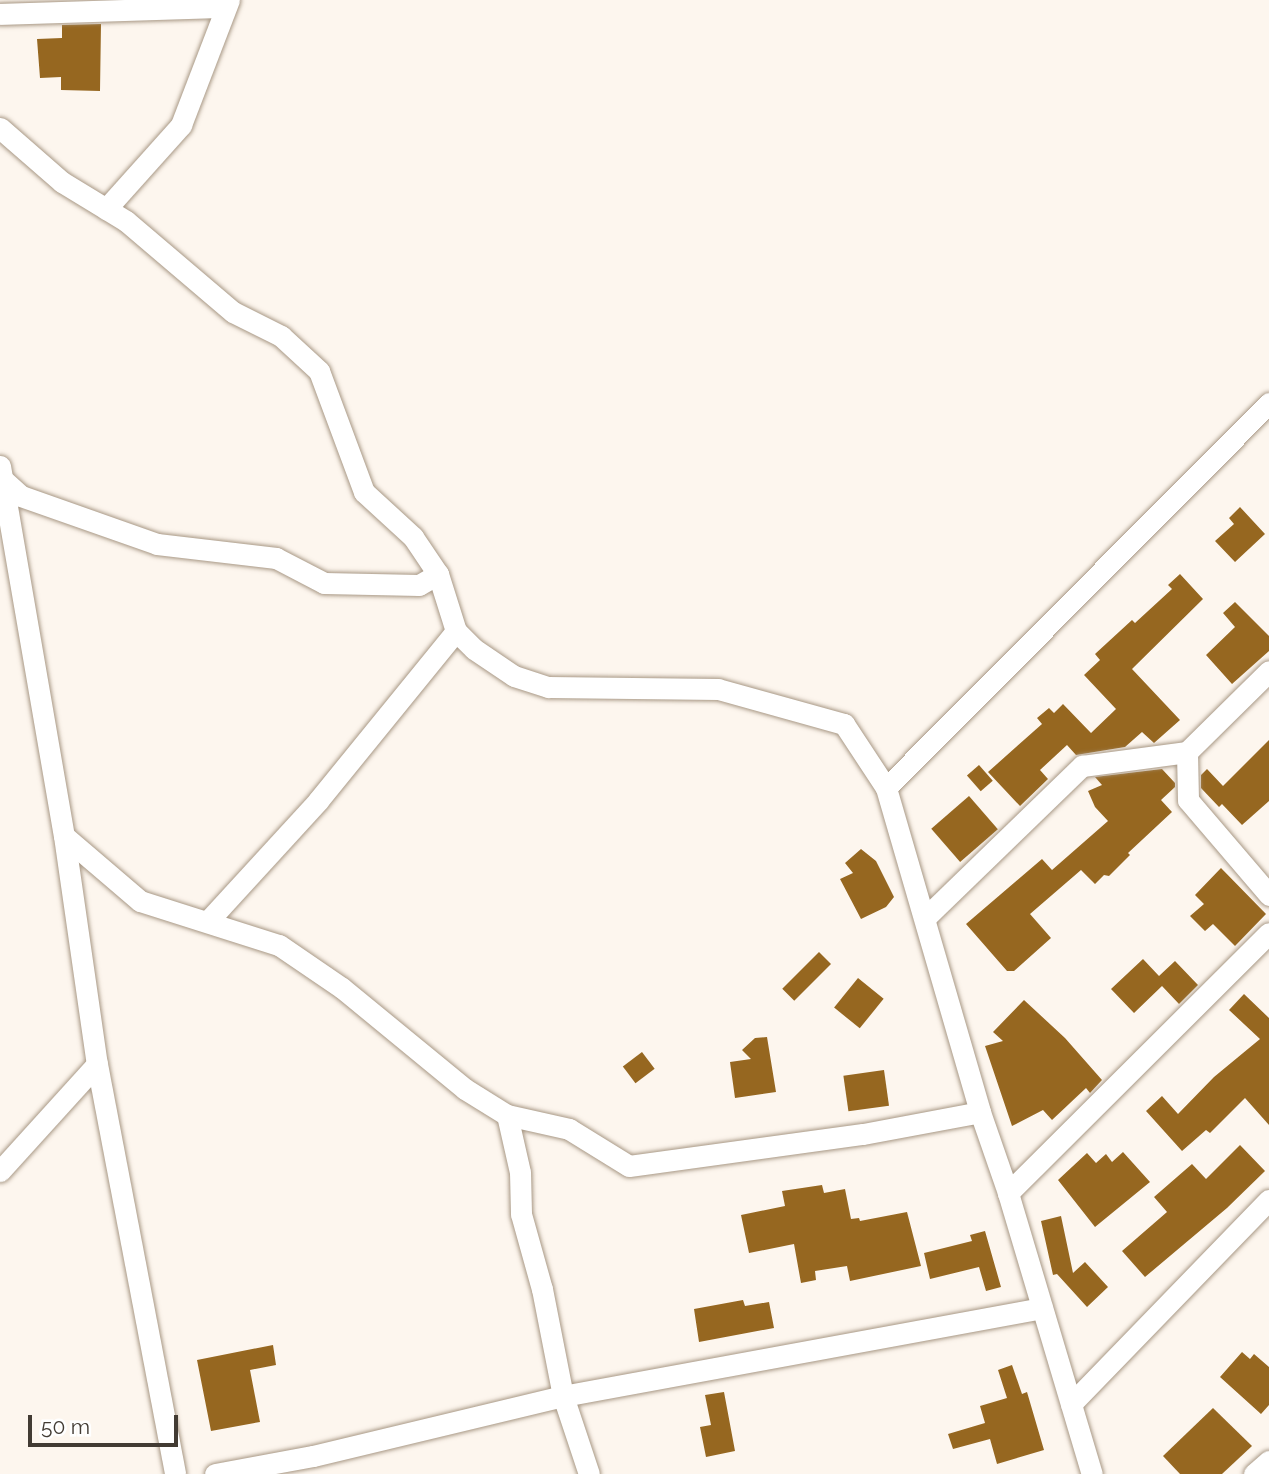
<!DOCTYPE html>
<html>
<head>
<meta charset="utf-8">
<style>
  body { margin:0 }
  #map { position:relative; width:1269px; height:1474px; overflow:hidden; background:#fdf6ee; font-family:Raleway,sans-serif }
  div>[style] { position:absolute }
  .building>* { inset:0; background:#966720; transform-origin:0 0 }
  .roads { filter:drop-shadow(0 0 2px #a89885) drop-shadow(0 0 2px #a89885) }
  .minor>* { height:21px; margin:-10.5px; padding:0 10.5px; transform-origin:10.5px; border-radius:10.5px; background:#fff }
  span { translate:-50% -50%; white-space:nowrap; text-align:center; line-height:1.15; -webkit-text-stroke:7px #fff; paint-order:stroke }
  .scale { position:absolute; left:28px; top:1415px; width:150px; height:32px; box-sizing:border-box; border:4px solid #423b33; border-top:0; padding-left:9px; font-size:21px; line-height:24px; white-space:nowrap; color:#423b33; -webkit-text-stroke:5px #fff; paint-order:stroke }
</style>
</head>
<body>
<div id="map">
  <div class="building">
    <div style="clip-path:polygon(101px 24px,100px 91px,61px 90px,61px 77px,40px 78px,37px 39px,62px 38px,62px 25px)"></div>
    <div style="clip-path:polygon(1240px 507px,1265px 534px,1235px 562px,1215px 541px,1234px 524px,1229px 518px)"></div>
    <div style="clip-path:polygon(1180px 574px,1203px 599px,1132px 669px,1180px 720px,1154px 743px,1142px 732px,1125px 747px,1076px 755px,1067px 745px,1040px 770px,1048px 779px,1020px 806px,988px 772px,1042px 724px,1037px 718px,1049px 708px,1054px 713px,1063px 704px,1091px 733px,1116px 709px,1084px 675px,1100px 660px,1095px 654px,1132px 620px,1135px 623px,1172px 589px,1168px 585px)"></div>
    <div style="clip-path:polygon(1235px 602px,1269px 636px,1269px 651px,1232px 684px,1206px 655px,1235px 627px,1223px 613px)"></div>
    <div style="clip-path:polygon(1269px 740px,1269px 801px,1242px 825px,1222px 804px,1219px 807px,1201px 788px,1201px 775px,1207px 769px,1223px 786px)"></div>
    <div style="left:979px;top:765px;width:21px;height:16px;rotate:49deg"></div>
    <div style="clip-path:polygon(1162px 769px,1175px 783px,1175px 787px,1161px 800px,1172px 812px,1128px 853px,1130px 855px,1109px 876px,1104px 875px,1095px 884px,1081px 870px,1030px 914px,1051px 938px,1014px 971px,1007px 971px,966px 924px,1042px 859px,1052px 870px,1108px 821px,1095px 807px,1088px 791px,1102px 785px,1095px 777px)"></div>
    <div style="left:969px;top:796px;width:44px;height:50px;rotate:49deg"></div>
    <div style="clip-path:polygon(861px 849px,876px 861px,894px 897px,886px 907px,861px 919px,840px 879px,853px 873px,845px 863px)"></div>
    <div style="clip-path:polygon(1221px 868px,1266px 914px,1235px 946px,1213px 924px,1205px 931px,1190px 916px,1204px 904px,1195px 895px)"></div>
    <div style="left:819px;top:952px;width:17px;height:52px;rotate:45deg"></div>
    <div style="clip-path:polygon(1143px 959px,1159px 976px,1175px 961px,1198px 985px,1179px 1004px,1162px 986px,1134px 1013px,1111px 989px)"></div>
    <div style="left:858px;top:978px;width:33px;height:38px;rotate:39deg"></div>
    <div style="clip-path:polygon(1244px 994px,1269px 1018px,1269px 1125px,1245px 1098px,1210px 1133px,1206px 1130px,1182px 1151px,1146px 1111px,1162px 1096px,1178px 1114px,1214px 1077px,1260px 1039px,1229px 1010px)"></div>
    <div style="clip-path:polygon(1024px 1000px,1065px 1038px,1102px 1080px,1090px 1093px,1086px 1088px,1052px 1120px,1043px 1110px,1012px 1126px,985px 1046px,1003px 1041px,993px 1032px)"></div>
    <div style="clip-path:polygon(767px 1037px,776px 1092px,735px 1098px,730px 1062px,751px 1059px,742px 1050px,755px 1038px)"></div>
    <div style="left:642px;top:1052px;width:21px;height:24px;rotate:53deg"></div>
    <div style="left:884px;top:1070px;width:36px;height:41px;rotate:82deg"></div>
    <div style="clip-path:polygon(1240px 1145px,1265px 1171px,1227px 1208px,1145px 1277px,1122px 1251px,1167px 1212px,1154px 1197px,1192px 1164px,1206px 1179px)"></div>
    <div style="clip-path:polygon(1123px 1152px,1150px 1182px,1095px 1227px,1058px 1180px,1087px 1153px,1096px 1163px,1106px 1154px,1112px 1162px)"></div>
    <div style="clip-path:polygon(822px 1185px,824px 1193px,845px 1189px,851px 1219px,859px 1218px,860px 1221px,907px 1212px,921px 1266px,850px 1281px,847px 1266px,815px 1271px,816px 1280px,801px 1283px,794px 1244px,749px 1253px,741px 1215px,785px 1206px,782px 1191px)"></div>
    <div style="clip-path:polygon(1061px 1216px,1073px 1273px,1085px 1262px,1108px 1287px,1087px 1307px,1057px 1274px,1053px 1275px,1041px 1221px)"></div>
    <div style="clip-path:polygon(985px 1231px,1001px 1287px,986px 1291px,979px 1267px,930px 1279px,924px 1253px,972px 1241px,970px 1235px)"></div>
    <div style="clip-path:polygon(743px 1300px,745px 1306px,769px 1302px,774px 1328px,699px 1342px,694px 1309px)"></div>
    <div style="clip-path:polygon(273px 1345px,276px 1365px,250px 1370px,260px 1422px,211px 1431px,197px 1360px)"></div>
    <div style="clip-path:polygon(1242px 1352px,1250px 1359px,1254px 1354px,1269px 1367px,1269px 1405px,1261px 1414px,1220px 1377px)"></div>
    <div style="clip-path:polygon(1012px 1365px,1022px 1394px,1027px 1392px,1044px 1450px,997px 1464px,990px 1439px,953px 1449px,948px 1434px,985px 1423px,980px 1406px,1007px 1398px,998px 1370px)"></div>
    <div style="clip-path:polygon(724px 1392px,735px 1451px,706px 1457px,700px 1427px,711px 1425px,705px 1395px)"></div>
    <div style="clip-path:polygon(1213px 1408px,1252px 1446px,1222px 1474px,1180px 1474px,1163px 1456px)"></div>
  </div>
  <div class="roads">
    <div class="minor">
      <div style="left:0;top:14px;width:225px;rotate:-1.8deg"></div>
      <div style="left:0;top:128px;width:82px;rotate:41.1deg"></div>
      <div style="left:62px;top:182px;width:75px;rotate:31.4deg"></div>
      <div style="left:126px;top:221px;width:140px;rotate:40.4deg"></div>
      <div style="left:233px;top:312px;width:54px;rotate:26.6deg"></div>
      <div style="left:281px;top:336px;width:52px;rotate:42.6deg"></div>
      <div style="left:319px;top:371px;width:129px;rotate:69.6deg"></div>
      <div style="left:364px;top:492px;width:67px;rotate:42.6deg"></div>
      <div style="left:413px;top:537px;width:45px;rotate:56deg"></div>
      <div style="left:438px;top:574px;width:60px;rotate:72.5deg"></div>
      <div style="left:456px;top:631px;width:219px;rotate:129.1deg"></div>
      <div style="left:318px;top:801px;width:163px;rotate:132.5deg"></div>
      <div style="left:106px;top:209px;width:113px;rotate:-48.2deg"></div>
      <div style="left:181px;top:125px;width:134px;rotate:-69deg"></div>
      <div style="left:0;top:466px;width:375px;rotate:80.2deg"></div>
      <div style="left:64px;top:836px;width:230px;rotate:81.8deg"></div>
      <div style="left:97px;top:1064px;width:417px;rotate:79.2deg"></div>
      <div style="left:0;top:477px;width:28px;rotate:42deg"></div>
      <div style="left:21px;top:496px;width:144px;rotate:19.4deg"></div>
      <div style="left:157px;top:544px;width:120px;rotate:6.7deg"></div>
      <div style="left:276px;top:558px;width:54px;rotate:27.5deg"></div>
      <div style="left:324px;top:583px;width:95px;rotate:1.2deg"></div>
      <div style="left:419px;top:585px;width:22px;rotate:-30deg"></div>
      <div style="left:456px;top:631px;width:25px;rotate:45deg"></div>
      <div style="left:474px;top:649px;width:48px;rotate:34deg"></div>
      <div style="left:514px;top:676px;width:36px;rotate:18deg"></div>
      <div style="left:548px;top:687px;width:170px;rotate:0.7deg"></div>
      <div style="left:718px;top:689px;width:131px;rotate:15.5deg"></div>
      <div style="left:844px;top:724px;width:77px;rotate:56.7deg"></div>
      <div style="left:886px;top:788px;width:337px;rotate:73.8deg"></div>
      <div style="left:980px;top:1112px;width:86px;rotate:70.9deg"></div>
      <div style="left:1008px;top:1193px;width:293px;rotate:73.4deg"></div>
      <div style="left:1187px;top:752px;width:48px;rotate:88.8deg"></div>
      <div style="left:1188px;top:800px;width:125px;rotate:49.5deg"></div>
      <div style="left:886px;top:788px;width:543px;rotate:-45.15deg"></div>
      <div style="left:64px;top:836px;width:100px;rotate:40.5deg"></div>
      <div style="left:140px;top:901px;width:146px;rotate:17.6deg"></div>
      <div style="left:279px;top:945px;width:76px;rotate:34.3deg"></div>
      <div style="left:342px;top:988px;width:159px;rotate:39.4deg"></div>
      <div style="left:465px;top:1089px;width:49px;rotate:31.8deg"></div>
      <div style="left:507px;top:1115px;width:64px;rotate:12.7deg"></div>
      <div style="left:569px;top:1129px;width:70px;rotate:31.7deg"></div>
      <div style="left:629px;top:1166px;width:236px;rotate:-7.8deg"></div>
      <div style="left:863px;top:1134px;width:119px;rotate:-10.6deg"></div>
      <div style="left:925px;top:918px;width:219px;rotate:-44.1deg"></div>
      <div style="left:1082px;top:766px;width:106px;rotate:-7.6deg"></div>
      <div style="left:1187px;top:752px;width:115px;rotate:-44.6deg"></div>
      <div style="left:507px;top:1115px;width:58px;rotate:77.2deg"></div>
      <div style="left:520px;top:1172px;width:42px;rotate:88.6deg"></div>
      <div style="left:521px;top:1214px;width:78px;rotate:74.4deg"></div>
      <div style="left:542px;top:1289px;width:109px;rotate:78.9deg"></div>
      <div style="left:563px;top:1396px;width:82px;rotate:71.6deg"></div>
      <div style="left:0;top:1171px;width:144px;rotate:-47.8deg"></div>
      <div style="left:1008px;top:1193px;width:368px;rotate:-44.9deg"></div>
      <div style="left:1071px;top:1404px;width:284px;rotate:-45.9deg"></div>
      <div style="left:215px;top:1474px;width:100px;rotate:-10.4deg"></div>
      <div style="left:313px;top:1456px;width:257px;rotate:-13.5deg"></div>
      <div style="left:563px;top:1396px;width:487px;rotate:-10.4deg"></div>
      <div style="left:1254px;top:1474px;width:20px;rotate:-41deg"></div>
    </div>
  </div>
  <div class="scale">50 m</div>
</div>
</body>
</html>
